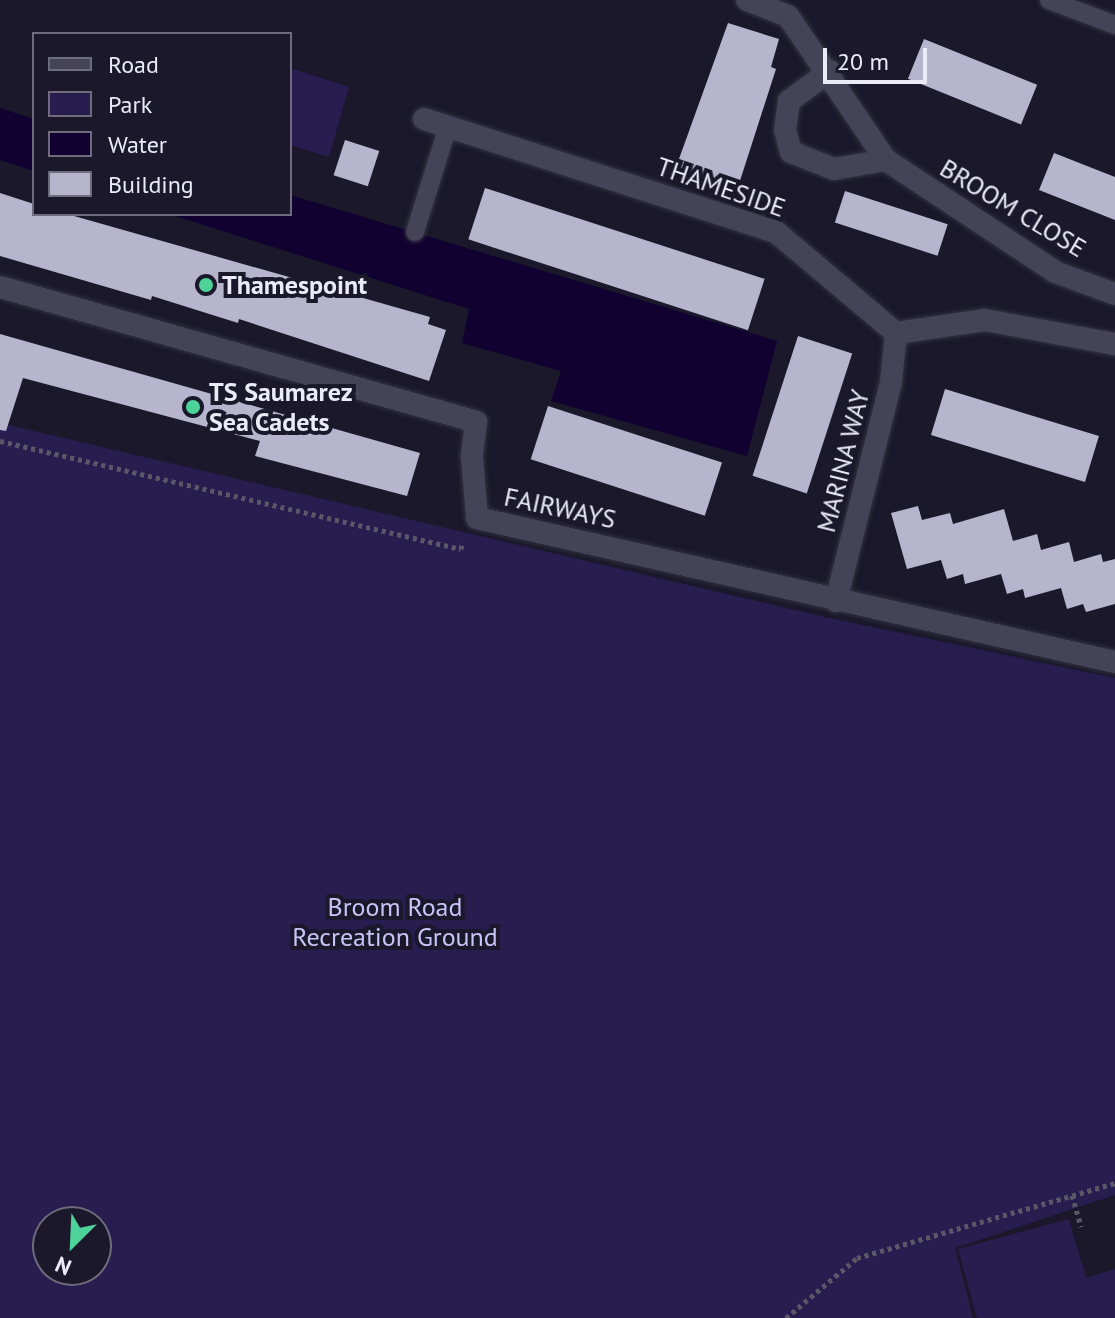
<!DOCTYPE html>
<html>
<head>
<meta charset="utf-8">
<style>
  body { margin:0 }
  #map { position:relative; width:1115px; height:1318px; overflow:hidden; background:#1a182a; font-family:"PT Sans",sans-serif }
  div>[style] { position:absolute }
  .green>* { inset:0; background:#271d4e }
  .water>* { inset:0; background:#100130 }
  .building>* { inset:0; background:#b7b5ce; transform-origin:0 0 }
  .path>* { height:5px; margin-top:-2.5px; transform-origin:0; background:repeating-linear-gradient(90deg,#595868 0 4px,transparent 0 8px) }
  .roads { filter:drop-shadow(0 0 2px #343240) drop-shadow(0 0 2px #343240) }
  .service>* { height:18px; margin:-9px; padding:0 9px; transform-origin:9px; border-radius:9px; background:#454358 }
  .minor>* { height:22px; margin:-11px; padding:0 11px; transform-origin:11px; border-radius:11px; background:#454358 }
  .dots>* { width:22px; height:22px; translate:-50% -50%; box-sizing:border-box; border:4px solid #1a182a; border-radius:50% }
  span { translate:-50% -50%; white-space:nowrap; text-align:center; line-height:1.15; -webkit-text-stroke:8px #1a182a; paint-order:stroke }
  .street-label { font-size:26px; color:#ebeaf7 }
  .poi-label { font-size:26px; color:#ebeaf7; font-weight:700 }
  .left { translate:0 -50%; text-align:left }
  .park-label { font-size:26px; color:#c9c4f8 }
  .legend { position:absolute; left:32px; top:32px; width:260px; height:184px; box-sizing:border-box; background:#1a182a; border:2px solid #6e6c7c; margin:0; padding:10px 14px; list-style:none; font-size:24px; color:#ebeaf7 }
  .legend li { display:flex; align-items:center; gap:16px; height:40px }
  .legend b { width:40px; border:2px solid #6e6c7c }
  .north { position:absolute; left:32px; top:1206px; width:80px; height:80px; box-sizing:border-box; background:#1a182a; border:2px solid #6e6c7c; border-radius:50%; rotate:204deg; font-size:22px; font-weight:700; line-height:32px; text-align:center; color:#ebeaf7 }
  .north::after { content:''; display:block; margin:auto; width:28px; height:36px; background:#4dd39a; clip-path:polygon(50% 0,100% 100%,50% 72%,0 100%) }
  .scale { position:absolute; left:823px; top:48px; width:104px; height:36px; box-sizing:border-box; border:4px solid #ebeaf7; border-top:0; padding-left:10px; font-size:24px; line-height:28px; white-space:nowrap; color:#ebeaf7; -webkit-text-stroke:6px #1a182a; paint-order:stroke }
</style>
</head>
<body>
<div id="map">
  <div class="green">
    <div style="clip-path:polygon(290px 68px,349px 87px,329px 157px,290px 145px)"></div>
    <div style="clip-path:polygon(evenodd,0 423px,825px 617px,1115px 678px,1115px 1195px,955px 1248px,973px 1318px,0 1318px,0 423px,48px 1222px,96px 1222px,96px 1270px,48px 1270px,48px 1222px)"></div>
    <div style="clip-path:polygon(1069px 1219px,1086px 1278px,1115px 1269px,1115px 1318px,977px 1318px,958px 1249px)"></div>
  </div>
  <div class="water">
    <div style="clip-path:polygon(0 108px,34px 119px,34px 171px,0 160px)"></div>
    <div style="clip-path:polygon(290px 195px,777px 341px,747px 456px,551px 401px,561px 371px,462px 343px,469px 309px,169px 214px,290px 214px)"></div>
  </div>
  <div class="building">
    <div style="clip-path:polygon(728px 23px,779px 39px,771px 67px,776px 69px,737px 190px,675px 170px)"></div>
    <div style="left:924px;top:39px;width:122px;height:43px;rotate:22deg"></div>
    <div style="left:345px;top:140px;width:36px;height:37px;rotate:18deg"></div>
    <div style="clip-path:polygon(1054px 153px,1115px 177px,1115px 220px,1039px 190px)"></div>
    <div style="left:485px;top:188px;width:294px;height:54px;rotate:18deg"></div>
    <div style="left:845px;top:191px;width:108px;height:33px;rotate:18deg"></div>
    <div style="clip-path:polygon(0 193px,34px 204px,34px 214px,67px 214px,430px 317px,428px 324px,446px 330px,429px 381px,239px 319px,238px 323px,152px 296px,151px 300px,0 256px)"></div>
    <div style="clip-path:polygon(0 334px,420px 453px,407px 496px,255px 456px,260px 441px,23px 378px,6px 431px,0 430px)"></div>
    <div style="left:798px;top:336px;width:57px;height:147px;rotate:18deg"></div>
    <div style="left:945px;top:389px;width:161px;height:48px;rotate:17deg"></div>
    <div style="left:548px;top:406px;width:183px;height:56px;rotate:18deg"></div>
    <div style="clip-path:polygon(918px 506px,922px 520px,950px 513px,953px 524px,1004px 509px,1013px 541px,1037px 534px,1041px 550px,1069px 542px,1074px 562px,1101px 554px,1103px 562px,1115px 559px,1115px 604px,1086px 612px,1083px 604px,1067px 609px,1061px 588px,1025px 598px,1023px 589px,1007px 594px,1001px 574px,965px 584px,963px 574px,947px 579px,941px 560px,907px 569px,891px 513px)"></div>
  </div>
  <div class="path">
    <div style="left:0;top:441px;width:473px;rotate:13.2deg"></div>
    <div style="left:461px;top:549px;width:8px;rotate:-76deg"></div>
    <div style="left:1072px;top:1195px;width:33px;rotate:74deg"></div>
    <div style="left:786px;top:1318px;width:93px;rotate:-40.2deg"></div>
    <div style="left:857px;top:1258px;width:269px;rotate:-16.2deg"></div>
  </div>
  <div class="roads">
    <div class="service">
      <div style="left:1049px;top:0;width:71px;rotate:20.7deg"></div>
      <div style="left:415px;top:232px;width:111px;rotate:-72.7deg"></div>
    </div>
    <div class="minor">
      <div style="left:747px;top:0;width:44px;rotate:21.3deg"></div>
      <div style="left:788px;top:16px;width:174px;rotate:55.8deg"></div>
      <div style="left:886px;top:160px;width:203px;rotate:33.5deg"></div>
      <div style="left:1055px;top:272px;width:64px;rotate:20.1deg"></div>
      <div style="left:830px;top:71px;width:51px;rotate:143.8deg"></div>
      <div style="left:789px;top:101px;width:29px;rotate:98deg"></div>
      <div style="left:785px;top:130px;width:23px;rotate:75deg"></div>
      <div style="left:791px;top:152px;width:46px;rotate:21.6deg"></div>
      <div style="left:834px;top:169px;width:53px;rotate:-9.8deg"></div>
      <div style="left:424px;top:119px;width:370px;rotate:17.8deg"></div>
      <div style="left:776px;top:232px;width:157px;rotate:40.1deg"></div>
      <div style="left:896px;top:333px;width:90px;rotate:-8.3deg"></div>
      <div style="left:985px;top:320px;width:132px;rotate:10.5deg"></div>
      <div style="left:0;top:287px;width:495px;rotate:15.8deg"></div>
      <div style="left:476px;top:422px;width:35px;rotate:97deg"></div>
      <div style="left:472px;top:457px;width:61px;rotate:85.3deg"></div>
      <div style="left:477px;top:518px;width:654px;rotate:12.72deg"></div>
      <div style="left:836px;top:601px;width:226px;rotate:-75.9deg"></div>
      <div style="left:891px;top:382px;width:49px;rotate:-84.2deg"></div>
    </div>
  </div>
  <div class="dots">
    <div style="left:206px;top:285px;background:#4dd39a"></div>
    <div style="left:193px;top:407px;background:#4dd39a"></div>
  </div>
  <div class="street-label">
    <span style="left:721px;top:187px;rotate:19deg">THAMESIDE</span>
    <span style="left:1013px;top:208px;rotate:31deg">BROOM CLOSE</span>
    <span style="left:843px;top:461px;rotate:-76deg">MARINA WAY</span>
    <span style="left:560px;top:508px;rotate:12deg">FAIRWAYS</span>
  </div>
  <div class="poi-label">
    <span class="left" style="left:222px;top:285px">Thamespoint</span>
    <span class="left" style="left:209px;top:407px">TS Saumarez<br>Sea Cadets</span>
  </div>
  <div class="park-label">
    <span style="left:395px;top:922px">Broom Road<br>Recreation Ground</span>
  </div>
  <ul class="legend">
  <li><b style="height:10px;background:#454358"></b>Road</li>
  <li><b style="height:22px;background:#271d4e"></b>Park</li>
  <li><b style="height:22px;background:#100130"></b>Water</li>
  <li><b style="height:22px;background:#b7b5ce"></b>Building</li>
  </ul>
  <div class="north">N</div>
  <div class="scale">20 m</div>
</div>
</body>
</html>
